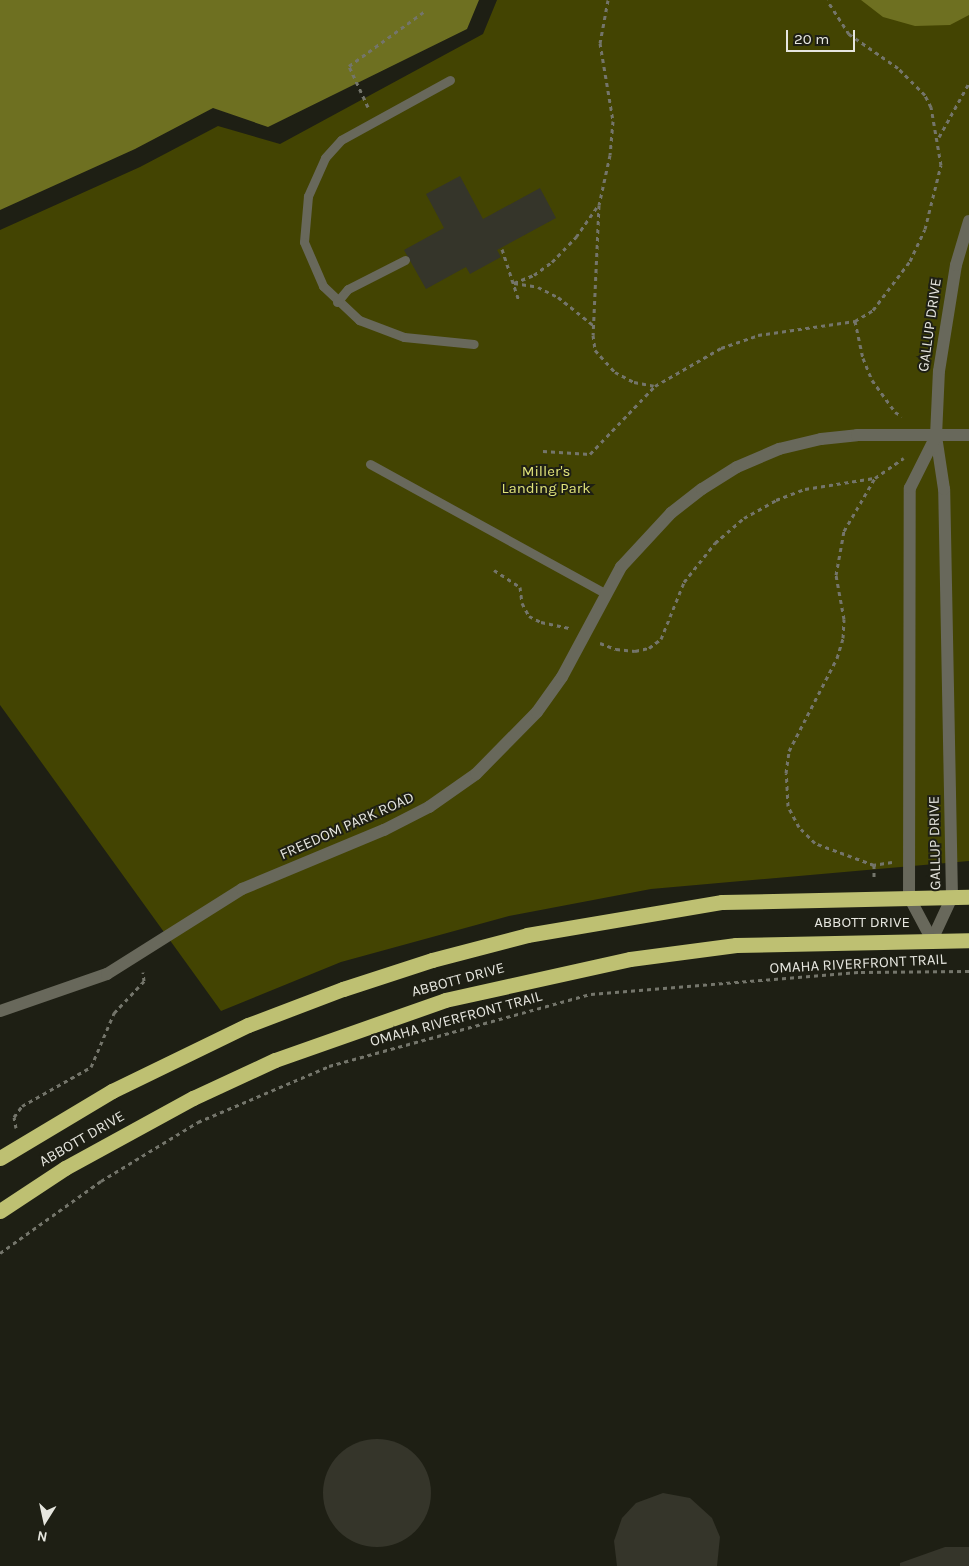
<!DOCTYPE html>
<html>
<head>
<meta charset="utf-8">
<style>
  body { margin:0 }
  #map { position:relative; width:969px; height:1566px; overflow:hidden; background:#1e1f14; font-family:Karla,sans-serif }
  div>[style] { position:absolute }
  .green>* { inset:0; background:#434402 }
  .water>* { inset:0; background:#6e7021 }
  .building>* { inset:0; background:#35352a }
  .round { border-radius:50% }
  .path>* { height:3px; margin-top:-1.5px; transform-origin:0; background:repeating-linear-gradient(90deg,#74756b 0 4px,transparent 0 8px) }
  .lane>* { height:9px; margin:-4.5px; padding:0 4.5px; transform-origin:4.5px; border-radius:4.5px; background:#68685b }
  .street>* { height:12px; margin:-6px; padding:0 6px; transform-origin:6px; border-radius:6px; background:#68685b }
  .highway>* { height:15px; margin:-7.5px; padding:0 7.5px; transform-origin:7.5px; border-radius:7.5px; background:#bec072 }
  span { translate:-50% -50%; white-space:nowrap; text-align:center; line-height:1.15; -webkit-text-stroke:4px #1e1f14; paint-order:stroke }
  .street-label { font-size:15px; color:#e6e6df }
  .park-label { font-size:15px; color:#e0e37a }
  .north { position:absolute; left:20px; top:1496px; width:50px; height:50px; -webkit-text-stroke:4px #1e1f14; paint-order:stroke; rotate:190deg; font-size:14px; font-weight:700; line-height:20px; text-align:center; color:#e6e6df }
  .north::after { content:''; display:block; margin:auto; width:18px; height:22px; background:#e6e6df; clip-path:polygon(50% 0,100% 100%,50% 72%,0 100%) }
  .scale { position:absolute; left:786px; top:30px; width:69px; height:22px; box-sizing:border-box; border:2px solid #e6e6df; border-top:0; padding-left:6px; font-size:15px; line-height:18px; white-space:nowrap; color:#e6e6df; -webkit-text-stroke:4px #1e1f14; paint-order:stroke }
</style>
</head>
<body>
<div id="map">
  <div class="green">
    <div style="clip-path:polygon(497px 0,969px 0,969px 861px,651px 889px,509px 916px,341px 962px,221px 1011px,0 705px,0 230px,140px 167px,218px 126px,280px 144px,483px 34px)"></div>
  </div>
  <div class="water">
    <div style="clip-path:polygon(0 0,479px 0,467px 29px,268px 127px,213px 108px,135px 149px,0 210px)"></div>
    <div style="clip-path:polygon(861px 0,969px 0,969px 15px,950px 25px,915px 26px,883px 17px)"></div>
  </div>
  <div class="building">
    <div style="clip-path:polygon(460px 176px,483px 219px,540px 188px,556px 218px,497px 250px,501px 257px,470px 274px,466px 267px,426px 289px,404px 250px,444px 228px,426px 194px)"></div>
    <div class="round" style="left:323px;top:1439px;width:108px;height:108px"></div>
    <div style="clip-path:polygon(663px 1493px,690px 1498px,712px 1518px,720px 1537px,717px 1566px,617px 1566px,614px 1541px,622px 1518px,636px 1503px)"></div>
    <div style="clip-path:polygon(945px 1547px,969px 1547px,969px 1566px,900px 1566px,900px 1563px)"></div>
  </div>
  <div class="path">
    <div style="left:608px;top:0;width:44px;rotate:100.5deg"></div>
    <div style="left:600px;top:43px;width:79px;rotate:80.5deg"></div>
    <div style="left:613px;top:121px;width:34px;rotate:95deg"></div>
    <div style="left:610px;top:155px;width:51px;rotate:102.4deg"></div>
    <div style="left:599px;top:205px;width:130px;rotate:92.6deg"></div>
    <div style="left:593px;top:335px;width:15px;rotate:82deg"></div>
    <div style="left:595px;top:350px;width:30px;rotate:48deg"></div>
    <div style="left:615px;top:372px;width:21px;rotate:28deg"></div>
    <div style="left:634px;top:382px;width:20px;rotate:11deg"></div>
    <div style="left:368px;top:107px;width:45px;rotate:-114.9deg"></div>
    <div style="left:349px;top:66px;width:94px;rotate:-35.9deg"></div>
    <div style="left:939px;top:137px;width:62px;rotate:-60.9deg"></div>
    <div style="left:502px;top:249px;width:55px;rotate:71.9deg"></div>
    <div style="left:514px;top:283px;width:22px;rotate:-22deg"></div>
    <div style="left:534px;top:275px;width:22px;rotate:-36deg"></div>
    <div style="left:552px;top:262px;width:35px;rotate:-46deg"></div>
    <div style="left:576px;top:237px;width:38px;rotate:-55deg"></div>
    <div style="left:514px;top:283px;width:24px;rotate:9deg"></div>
    <div style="left:538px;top:287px;width:22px;rotate:27deg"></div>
    <div style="left:558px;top:297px;width:45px;rotate:38.7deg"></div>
    <div style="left:855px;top:321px;width:38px;rotate:78deg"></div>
    <div style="left:863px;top:358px;width:24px;rotate:68deg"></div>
    <div style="left:872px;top:380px;width:39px;rotate:54deg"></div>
    <div style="left:895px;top:412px;width:8px;rotate:30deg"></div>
    <div style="left:543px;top:451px;width:47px;rotate:3.7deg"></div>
    <div style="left:590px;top:454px;width:94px;rotate:-46.3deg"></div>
    <div style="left:655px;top:386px;width:76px;rotate:-29.9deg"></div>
    <div style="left:721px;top:348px;width:39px;rotate:-19deg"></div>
    <div style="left:758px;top:335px;width:98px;rotate:-8.2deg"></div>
    <div style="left:855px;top:321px;width:21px;rotate:-31deg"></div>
    <div style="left:873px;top:310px;width:61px;rotate:-52.9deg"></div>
    <div style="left:910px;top:261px;width:35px;rotate:-65deg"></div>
    <div style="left:925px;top:229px;width:66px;rotate:-76deg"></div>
    <div style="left:941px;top:165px;width:59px;rotate:-99.8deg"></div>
    <div style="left:931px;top:107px;width:13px;rotate:-117deg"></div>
    <div style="left:925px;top:95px;width:38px;rotate:-135deg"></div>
    <div style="left:898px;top:68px;width:60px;rotate:-145.2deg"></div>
    <div style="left:849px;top:34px;width:40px;rotate:-122.9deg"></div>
    <div style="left:494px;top:570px;width:31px;rotate:33deg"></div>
    <div style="left:520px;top:587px;width:16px;rotate:83deg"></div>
    <div style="left:522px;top:603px;width:15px;rotate:62deg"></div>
    <div style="left:529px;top:616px;width:13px;rotate:27deg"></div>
    <div style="left:541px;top:622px;width:30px;rotate:12deg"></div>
    <div style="left:600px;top:643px;width:17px;rotate:21deg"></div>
    <div style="left:616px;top:649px;width:19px;rotate:6deg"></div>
    <div style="left:635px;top:651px;width:14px;rotate:-12deg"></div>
    <div style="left:649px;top:648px;width:15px;rotate:-37deg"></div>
    <div style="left:661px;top:639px;width:61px;rotate:-68deg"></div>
    <div style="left:684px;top:582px;width:50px;rotate:-51.5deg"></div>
    <div style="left:715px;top:543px;width:38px;rotate:-41deg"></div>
    <div style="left:744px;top:518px;width:37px;rotate:-29deg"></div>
    <div style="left:776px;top:500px;width:31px;rotate:-21deg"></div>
    <div style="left:805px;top:489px;width:70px;rotate:-9.1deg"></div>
    <div style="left:892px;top:862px;width:18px;rotate:171deg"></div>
    <div style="left:874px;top:865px;width:63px;rotate:-159.6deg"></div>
    <div style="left:815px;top:843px;width:23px;rotate:-135deg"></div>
    <div style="left:799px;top:827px;width:24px;rotate:-118deg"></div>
    <div style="left:788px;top:806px;width:33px;rotate:-93deg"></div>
    <div style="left:786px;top:773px;width:22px;rotate:-82deg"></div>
    <div style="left:789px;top:751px;width:105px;rotate:-62.7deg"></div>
    <div style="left:837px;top:658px;width:21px;rotate:-73deg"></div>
    <div style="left:843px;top:638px;width:19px;rotate:-87deg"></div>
    <div style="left:844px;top:619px;width:45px;rotate:-100.3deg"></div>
    <div style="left:836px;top:575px;width:45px;rotate:-79.7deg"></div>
    <div style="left:844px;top:531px;width:61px;rotate:-59.7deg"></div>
    <div style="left:875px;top:478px;width:35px;rotate:-35deg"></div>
    <div style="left:874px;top:865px;width:15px;rotate:90deg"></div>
    <div style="left:16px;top:1128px;width:11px;rotate:-100deg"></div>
    <div style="left:14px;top:1117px;width:14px;rotate:-54deg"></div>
    <div style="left:22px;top:1106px;width:79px;rotate:-29.5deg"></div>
    <div style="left:91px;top:1067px;width:59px;rotate:-66.9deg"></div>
    <div style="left:114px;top:1013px;width:44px;rotate:-46.8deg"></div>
    <div style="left:144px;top:981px;width:9px;rotate:-96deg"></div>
    <div style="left:0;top:1253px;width:124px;rotate:-35.5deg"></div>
    <div style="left:101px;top:1181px;width:114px;rotate:-31.3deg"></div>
    <div style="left:198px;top:1122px;width:142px;rotate:-23.1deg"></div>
    <div style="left:329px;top:1066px;width:272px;rotate:-15.4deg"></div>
    <div style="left:591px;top:994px;width:271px;rotate:-4.7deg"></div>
    <div style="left:861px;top:972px;width:108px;rotate:-0.5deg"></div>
  </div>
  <div class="lane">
    <div style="left:450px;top:80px;width:124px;rotate:151.2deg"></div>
    <div style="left:341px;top:140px;width:24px;rotate:132deg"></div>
    <div style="left:325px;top:158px;width:42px;rotate:114.1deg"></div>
    <div style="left:308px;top:196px;width:46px;rotate:95deg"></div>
    <div style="left:304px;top:242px;width:48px;rotate:66.6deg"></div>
    <div style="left:323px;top:286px;width:50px;rotate:43.4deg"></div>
    <div style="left:359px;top:320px;width:48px;rotate:20.7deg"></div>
    <div style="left:404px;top:337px;width:70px;rotate:5.7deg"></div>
    <div style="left:337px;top:302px;width:17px;rotate:-50deg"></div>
    <div style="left:348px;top:289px;width:64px;rotate:-27deg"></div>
    <div style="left:370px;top:464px;width:268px;rotate:28.8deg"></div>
  </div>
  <div class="street">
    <div style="left:932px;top:940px;width:47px;rotate:-65.1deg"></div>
    <div style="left:952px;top:897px;width:408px;rotate:-91.1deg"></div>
    <div style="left:944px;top:489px;width:54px;rotate:-98.6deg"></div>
    <div style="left:936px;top:436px;width:65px;rotate:-87.4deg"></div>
    <div style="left:939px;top:371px;width:107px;rotate:-80.9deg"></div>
    <div style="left:956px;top:265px;width:46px;rotate:-73.5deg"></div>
    <div style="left:932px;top:940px;width:49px;rotate:-118.1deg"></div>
    <div style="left:909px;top:897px;width:409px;rotate:-89.9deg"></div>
    <div style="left:910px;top:488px;width:58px;rotate:-63.4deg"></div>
    <div style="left:0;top:1011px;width:113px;rotate:-19.1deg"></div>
    <div style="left:107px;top:974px;width:160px;rotate:-32.2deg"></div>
    <div style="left:242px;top:889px;width:154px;rotate:-22.6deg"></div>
    <div style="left:384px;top:830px;width:51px;rotate:-27.1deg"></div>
    <div style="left:429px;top:807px;width:57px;rotate:-35.1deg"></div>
    <div style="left:476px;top:774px;width:87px;rotate:-45.5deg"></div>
    <div style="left:537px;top:712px;width:43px;rotate:-54.5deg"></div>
    <div style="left:562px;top:677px;width:125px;rotate:-61.8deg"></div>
    <div style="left:621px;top:567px;width:74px;rotate:-47.2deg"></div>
    <div style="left:671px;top:513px;width:39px;rotate:-38deg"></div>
    <div style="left:702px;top:489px;width:41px;rotate:-32.2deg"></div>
    <div style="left:737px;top:467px;width:46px;rotate:-23.2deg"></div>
    <div style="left:779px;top:449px;width:43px;rotate:-13.4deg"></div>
    <div style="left:821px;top:439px;width:36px;rotate:-6deg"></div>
    <div style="left:857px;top:435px;width:112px"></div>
  </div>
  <div class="highway">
    <div style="left:0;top:1158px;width:131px;rotate:-30.9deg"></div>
    <div style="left:112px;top:1091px;width:151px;rotate:-25.9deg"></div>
    <div style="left:248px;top:1025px;width:102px;rotate:-20.8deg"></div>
    <div style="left:343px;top:989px;width:94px;rotate:-18deg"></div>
    <div style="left:432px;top:960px;width:98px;rotate:-14.7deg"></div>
    <div style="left:527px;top:935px;width:198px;rotate:-9.6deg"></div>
    <div style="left:722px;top:902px;width:247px;rotate:-1.2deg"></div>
    <div style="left:0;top:1211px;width:78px;rotate:-33.5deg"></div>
    <div style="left:65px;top:1168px;width:146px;rotate:-28.7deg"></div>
    <div style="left:193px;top:1098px;width:90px;rotate:-24.9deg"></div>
    <div style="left:275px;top:1060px;width:180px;rotate:-19.4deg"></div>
    <div style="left:445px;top:1000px;width:189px;rotate:-12.5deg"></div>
    <div style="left:630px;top:959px;width:107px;rotate:-7.5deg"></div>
    <div style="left:736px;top:945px;width:233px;rotate:-1.2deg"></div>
  </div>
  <div class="street-label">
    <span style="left:930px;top:325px;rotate:-82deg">GALLUP DRIVE</span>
    <span style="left:347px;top:826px;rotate:-24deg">FREEDOM PARK ROAD</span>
    <span style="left:935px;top:843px;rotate:-91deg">GALLUP DRIVE</span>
    <span style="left:862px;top:923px">ABBOTT DRIVE</span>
    <span style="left:858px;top:964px;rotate:-3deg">OMAHA RIVERFRONT TRAIL</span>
    <span style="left:458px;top:980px;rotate:-15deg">ABBOTT DRIVE</span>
    <span style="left:456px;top:1019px;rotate:-15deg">OMAHA RIVERFRONT TRAIL</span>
    <span style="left:82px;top:1139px;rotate:-30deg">ABBOTT DRIVE</span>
  </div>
  <div class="park-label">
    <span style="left:546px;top:480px">Miller's<br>Landing Park</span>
  </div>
  <div class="north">N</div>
  <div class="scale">20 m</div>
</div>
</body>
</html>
